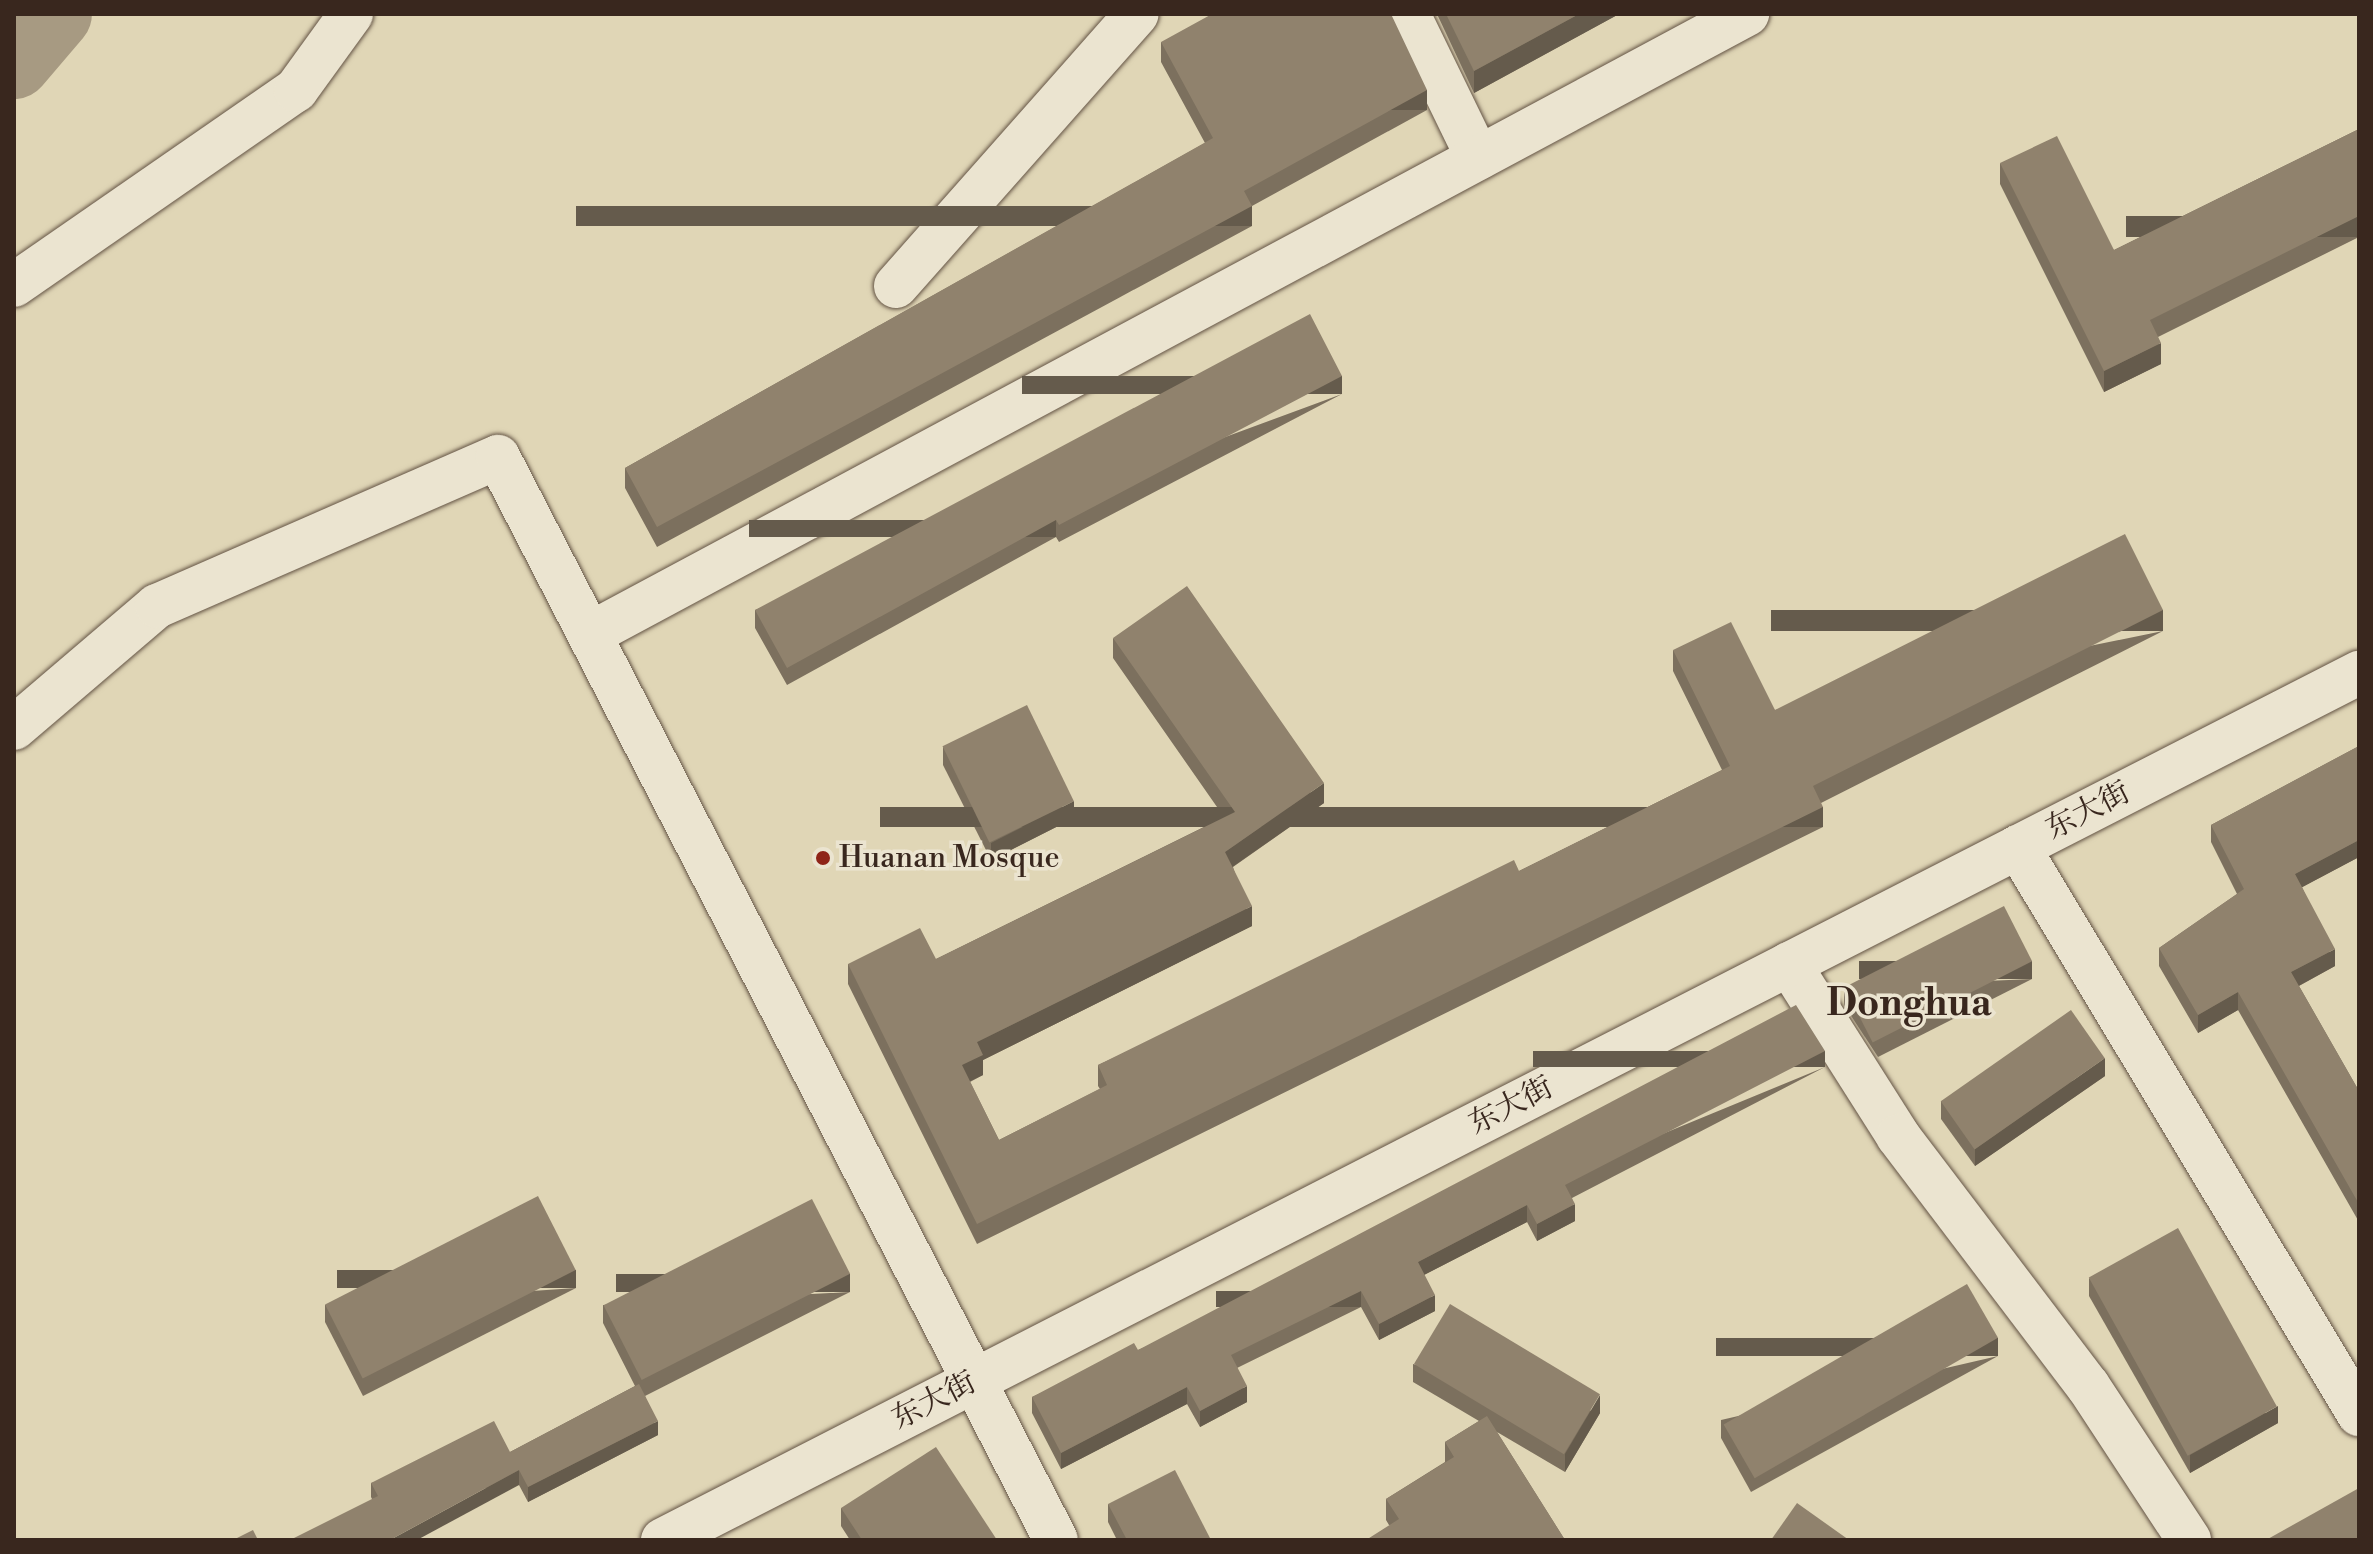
<!DOCTYPE html>
<html>
<head>
<meta charset="utf-8">
<style>
  body { margin:0 }
  #map { position:relative; width:2373px; height:1554px; overflow:hidden; background:#e0d6b6; font-family:"Libre Bodoni","Noto Serif SC",serif }
  div>[style] { position:absolute }
  .river>* { height:74px; margin:-37px; padding:0 37px; transform-origin:37px; border-radius:37px; background:#a79a82 }
  .roads { filter:drop-shadow(0 0 2px #635344) drop-shadow(0 0 2px #635344) }
  .minor>* { height:44px; margin:-22px; padding:0 22px; transform-origin:22px; border-radius:22px; background:#ebe4d0 }
  .wall>* { inset:0; background:#7c705e }
  .shaded-wall>* { inset:0; background:#655b4c; transform-origin:0 0 }
  .building>* { inset:0; background:#90826d; transform-origin:0 0 }
  .dots>* { width:22px; height:22px; translate:-50% -50%; box-sizing:border-box; border:4px solid #ebe4d0; border-radius:50% }
  span { translate:-50% -50%; white-space:nowrap; text-align:center; line-height:1.15; -webkit-text-stroke:7px #ebe4d0; paint-order:stroke }
  .street-label { font-size:30px; color:#39271e }
  .poi-label { font-size:30px; color:#39271e }
  .left { translate:0 -50%; text-align:left }
  .district-label { font-size:38px; color:#39271e; font-weight:700 }
  .frame { position:absolute; inset:0; border:16px solid #39271e; pointer-events:none }
</style>
</head>
<body>
<div id="map">
  <div class="river">
    <div style="left:14px;top:62px;width:63px;rotate:-49.5deg"></div>
  </div>
  <div class="roads">
    <div class="minor">
      <div style="left:1408px;top:14px;width:160px;rotate:64.1deg"></div>
      <div style="left:14px;top:285px;width:343px;rotate:-34.7deg"></div>
      <div style="left:296px;top:90px;width:94px;rotate:-54.1deg"></div>
      <div style="left:896px;top:286px;width:363px;rotate:-48.5deg"></div>
      <div style="left:590px;top:634px;width:1313px;rotate:-28.19deg"></div>
      <div style="left:14px;top:728px;width:188px;rotate:-40.5deg"></div>
      <div style="left:157px;top:606px;width:372px;rotate:-23.6deg"></div>
      <div style="left:498px;top:457px;width:1218px;rotate:62.74deg"></div>
      <div style="left:2018px;top:847px;width:662px;rotate:58.98deg"></div>
      <div style="left:1789px;top:964px;width:204px;rotate:57.6deg"></div>
      <div style="left:1898px;top:1136px;width:314px;rotate:52.8deg"></div>
      <div style="left:2088px;top:1386px;width:184px;rotate:56.7deg"></div>
      <div style="left:663px;top:1540px;width:1905px;rotate:-27.08deg"></div>
    </div>
  </div>
  <div class="wall">
    <div style="clip-path:polygon(1437px 14px,1619px 14px,1474px 93px)"></div>
    <div style="clip-path:polygon(1161px 42px,1427px 110px,1252px 206px,1252px 226px,657px 547px,625px 488px,625px 468px,1205px 143px,1161px 62px)"></div>
    <div style="clip-path:polygon(2359px 129px,2359px 237px,2158px 337px,2161px 364px,2104px 392px,2000px 184px,2000px 163px,2114px 250px)"></div>
    <div style="clip-path:polygon(1342px 394px,1059px 542px,1056px 537px,787px 685px,755px 628px,755px 610px)"></div>
    <div style="clip-path:polygon(2163px 631px,1821px 803px,1823px 827px,977px 1244px,848px 984px,848px 964px,936px 959px,1224px 817px,1113px 658px,1113px 638px,1324px 803px,1233px 867px,1252px 926px,983px 1060px,983px 1075px,970px 1082px,999px 1140px,1100px 1089px,1098px 1086px,1098px 1065px,1519px 871px,1722px 770px,1673px 671px,1673px 650px,1775px 710px)"></div>
    <div style="clip-path:polygon(2359px 746px,2359px 857px,2302px 887px,2335px 966px,2299px 986px,2359px 1091px,2359px 1222px,2238px 1010px,2198px 1033px,2159px 966px,2159px 948px,2237px 894px,2211px 842px,2211px 825px)"></div>
    <div style="clip-path:polygon(943px 747px,1074px 818px,991px 860px,943px 765px)"></div>
    <div style="clip-path:polygon(2032px 979px,1878px 1057px,1844px 1005px,1844px 987px)"></div>
    <div style="clip-path:polygon(1825px 1067px,1572px 1198px,1575px 1221px,1537px 1241px,1527px 1222px,1424px 1275px,1435px 1311px,1379px 1340px,1361px 1307px,1237px 1368px,1247px 1402px,1200px 1427px,1187px 1404px,1061px 1469px,1032px 1413px,1032px 1397px,1138px 1350px)"></div>
    <div style="clip-path:polygon(2105px 1076px,1975px 1166px,1941px 1119px,1941px 1101px)"></div>
    <div style="clip-path:polygon(2089px 1278px,2278px 1423px,2190px 1473px,2089px 1296px)"></div>
    <div style="clip-path:polygon(576px 1288px,363px 1396px,325px 1322px,325px 1305px)"></div>
    <div style="clip-path:polygon(850px 1292px,645px 1396px,658px 1435px,528px 1502px,519px 1485px,372px 1499px,371px 1497px,371px 1483px,510px 1452px,635px 1386px,603px 1323px,603px 1305px)"></div>
    <div style="clip-path:polygon(1998px 1356px,1751px 1492px,1721px 1438px,1721px 1420px)"></div>
    <div style="clip-path:polygon(1413px 1364px,1600px 1413px,1565px 1472px,1497px 1432px,1565px 1540px,1389px 1525px,1386px 1520px,1386px 1499px,1445px 1462px,1445px 1442px,1479px 1421px,1413px 1382px)"></div>
    <div style="clip-path:polygon(1108px 1504px,1211px 1540px,1117px 1540px,1108px 1522px)"></div>
    <div style="clip-path:polygon(841px 1508px,997px 1540px,850px 1540px,841px 1526px)"></div>
  </div>
  <div class="shaded-wall">
    <div style="clip-path:polygon(1579px 14px,1619px 14px,1474px 93px,1474px 71px)"></div>
    <div style="left:1427px;top:90px;width:20px;height:209px;rotate:90deg"></div>
    <div style="left:1252px;top:206px;width:20px;height:676px;rotate:90deg"></div>
    <div style="left:2359px;top:216px;width:21px;height:233px;rotate:90deg"></div>
    <div style="clip-path:polygon(2161px 343px,2161px 364px,2104px 392px,2104px 371px)"></div>
    <div style="left:1342px;top:376px;width:18px;height:320px;rotate:90deg"></div>
    <div style="left:1056px;top:520px;width:17px;height:307px;rotate:90deg"></div>
    <div style="left:2163px;top:610px;width:21px;height:392px;rotate:90deg"></div>
    <div style="clip-path:polygon(1324px 783px,1324px 803px,1225px 872px,1225px 852px)"></div>
    <div style="clip-path:polygon(1074px 801px,1074px 818px,991px 860px,991px 843px)"></div>
    <div style="left:1823px;top:807px;width:20px;height:943px;rotate:90deg"></div>
    <div style="clip-path:polygon(2359px 840px,2359px 857px,2295px 891px,2295px 874px)"></div>
    <div style="clip-path:polygon(1252px 906px,1252px 926px,983px 1060px,983px 1075px,962px 1085px,962px 1065px,977px 1042px)"></div>
    <div style="clip-path:polygon(2335px 949px,2335px 966px,2291px 990px,2291px 972px)"></div>
    <div style="left:2032px;top:961px;width:18px;height:173px;rotate:90deg"></div>
    <div style="clip-path:polygon(2238px 992px,2238px 1010px,2198px 1033px,2198px 1015px)"></div>
    <div style="left:1825px;top:1051px;width:16px;height:292px;rotate:90deg"></div>
    <div style="clip-path:polygon(2105px 1058px,2105px 1076px,1975px 1166px,1975px 1149px)"></div>
    <div style="clip-path:polygon(1575px 1204px,1575px 1221px,1537px 1241px,1537px 1224px)"></div>
    <div style="clip-path:polygon(1527px 1205px,1527px 1222px,1418px 1278px,1418px 1262px)"></div>
    <div style="left:576px;top:1270px;width:18px;height:239px;rotate:90deg"></div>
    <div style="left:850px;top:1274px;width:18px;height:234px;rotate:90deg"></div>
    <div style="left:1361px;top:1291px;width:16px;height:145px;rotate:90deg"></div>
    <div style="clip-path:polygon(1435px 1295px,1435px 1311px,1379px 1340px,1379px 1324px)"></div>
    <div style="left:1998px;top:1338px;width:18px;height:282px;rotate:90deg"></div>
    <div style="clip-path:polygon(1247px 1386px,1247px 1402px,1200px 1427px,1200px 1411px)"></div>
    <div style="clip-path:polygon(1187px 1387px,1187px 1404px,1061px 1469px,1061px 1453px)"></div>
    <div style="clip-path:polygon(1600px 1395px,1600px 1413px,1565px 1472px,1565px 1454px)"></div>
    <div style="clip-path:polygon(2278px 1406px,2278px 1423px,2190px 1473px,2190px 1455px)"></div>
    <div style="clip-path:polygon(658px 1421px,658px 1435px,528px 1502px,528px 1487px)"></div>
    <div style="clip-path:polygon(519px 1470px,519px 1485px,417px 1540px,390px 1540px)"></div>
  </div>
  <div class="building">
    <div style="clip-path:polygon(1212px 14px,1391px 14px,1427px 90px,1244px 191px,1252px 206px,657px 527px,625px 468px,1213px 138px,1161px 42px)"></div>
    <div style="clip-path:polygon(1446px 14px,1579px 14px,1474px 71px)"></div>
    <div style="clip-path:polygon(2359px 129px,2359px 216px,2150px 320px,2161px 343px,2104px 371px,2000px 163px,2057px 136px,2114px 250px)"></div>
    <div style="clip-path:polygon(1310px 314px,1342px 376px,1059px 525px,1056px 520px,787px 668px,755px 610px)"></div>
    <div style="clip-path:polygon(2125px 534px,2163px 610px,1813px 786px,1823px 807px,977px 1224px,848px 964px,920px 928px,936px 959px,1235px 812px,1113px 638px,1187px 586px,1324px 783px,1225px 852px,1252px 906px,977px 1042px,983px 1055px,962px 1065px,999px 1140px,1107px 1085px,1098px 1065px,1514px 860px,1519px 871px,1730px 766px,1673px 650px,1731px 622px,1775px 710px)"></div>
    <div style="left:1027px;top:705px;width:107px;height:94px;rotate:64deg"></div>
    <div style="clip-path:polygon(2359px 746px,2359px 840px,2295px 874px,2335px 949px,2291px 972px,2359px 1091px,2359px 1204px,2238px 992px,2198px 1015px,2159px 948px,2244px 889px,2211px 825px)"></div>
    <div style="left:2004px;top:906px;width:62px;height:179px;rotate:63deg"></div>
    <div style="clip-path:polygon(1796px 1005px,1825px 1051px,1565px 1185px,1575px 1204px,1537px 1224px,1527px 1205px,1418px 1262px,1435px 1295px,1379px 1324px,1361px 1291px,1231px 1355px,1247px 1386px,1200px 1411px,1187px 1387px,1061px 1453px,1032px 1397px,1134px 1343px,1138px 1350px)"></div>
    <div style="left:2071px;top:1010px;width:59px;height:159px;rotate:55deg"></div>
    <div style="left:538px;top:1196px;width:83px;height:239px;rotate:63deg"></div>
    <div style="left:812px;top:1199px;width:84px;height:234px;rotate:63deg"></div>
    <div style="left:2178px;top:1228px;width:204px;height:102px;rotate:61deg"></div>
    <div style="left:1967px;top:1284px;width:62px;height:281px;rotate:60deg"></div>
    <div style="left:1450px;top:1304px;width:175px;height:70px;rotate:31deg"></div>
    <div style="clip-path:polygon(639px 1384px,658px 1421px,528px 1487px,519px 1470px,390px 1540px,290px 1540px,378px 1496px,371px 1483px,494px 1421px,510px 1452px)"></div>
    <div style="clip-path:polygon(1487px 1416px,1565px 1540px,1366px 1540px,1399px 1519px,1386px 1499px,1454px 1457px,1445px 1442px)"></div>
    <div style="clip-path:polygon(936px 1447px,997px 1540px,862px 1540px,841px 1508px)"></div>
    <div style="clip-path:polygon(1175px 1470px,1211px 1540px,1127px 1540px,1108px 1504px)"></div>
    <div style="clip-path:polygon(2359px 1488px,2359px 1540px,2266px 1540px)"></div>
    <div style="clip-path:polygon(1797px 1503px,1849px 1540px,1771px 1540px)"></div>
    <div style="clip-path:polygon(253px 1530px,258px 1540px,233px 1540px)"></div>
  </div>
  <div class="dots">
    <div style="left:823px;top:858px;background:#8f2418"></div>
  </div>
  <div class="street-label">
    <span style="left:2088px;top:811px;rotate:-27deg">东大街</span>
    <span style="left:1511px;top:1106px;rotate:-27deg">东大街</span>
    <span style="left:934px;top:1401px;rotate:-27deg">东大街</span>
  </div>
  <div class="poi-label">
    <span class="left" style="left:839px;top:858px">Huanan Mosque</span>
  </div>
  <div class="district-label">
    <span style="left:1909px;top:1004px">Donghua</span>
  </div>
  <div class="frame"></div>
</div>
</body>
</html>
